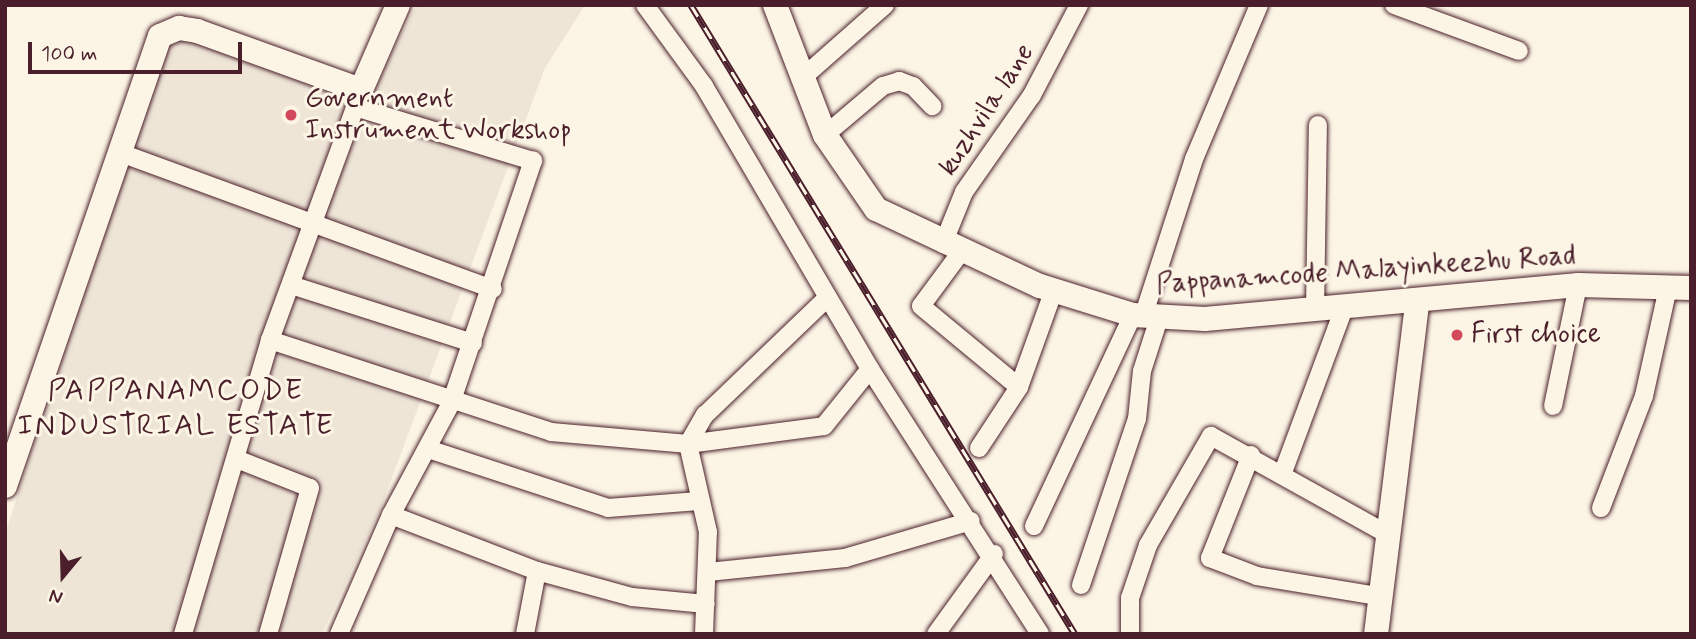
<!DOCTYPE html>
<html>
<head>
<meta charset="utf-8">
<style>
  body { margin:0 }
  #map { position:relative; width:1696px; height:639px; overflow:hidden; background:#fcf5e5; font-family:Mynerve,sans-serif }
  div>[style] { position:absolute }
  .built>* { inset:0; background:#eee5d7 }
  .roads { filter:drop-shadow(0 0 2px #4a1f2b) drop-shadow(0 0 2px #4a1f2b) }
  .street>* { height:18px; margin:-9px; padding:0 9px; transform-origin:9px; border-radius:9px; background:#fcf5e5 }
  .secondary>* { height:24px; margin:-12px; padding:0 12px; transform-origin:12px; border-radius:12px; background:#fcf5e5 }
  .rail>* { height:7px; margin-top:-3.5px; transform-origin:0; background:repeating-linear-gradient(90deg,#fcf5e5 0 13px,#4a1f2b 0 26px); box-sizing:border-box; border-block:2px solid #4a1f2b }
  .dots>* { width:19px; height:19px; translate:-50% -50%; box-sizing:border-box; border:4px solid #fcf5e5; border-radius:50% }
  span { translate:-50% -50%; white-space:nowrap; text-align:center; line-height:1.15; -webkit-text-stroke:6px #fcf5e5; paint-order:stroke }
  .poi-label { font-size:28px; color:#4a1f2b }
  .left { translate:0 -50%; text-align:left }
  .street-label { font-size:28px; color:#4a1f2b }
  .neighbourhood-label { font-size:30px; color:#4a1f2b; letter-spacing:2px }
  .frame { position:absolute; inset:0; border:7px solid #4a1f2b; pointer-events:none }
  .north { position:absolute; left:28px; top:541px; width:70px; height:70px; -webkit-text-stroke:5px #fcf5e5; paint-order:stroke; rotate:199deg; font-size:19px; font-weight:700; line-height:28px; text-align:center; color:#4a1f2b }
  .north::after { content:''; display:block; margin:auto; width:24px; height:32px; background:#4a1f2b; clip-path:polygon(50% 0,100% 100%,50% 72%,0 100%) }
  .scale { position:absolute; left:28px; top:42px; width:214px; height:32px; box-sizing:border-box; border:4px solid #4a1f2b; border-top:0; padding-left:9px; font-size:21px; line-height:24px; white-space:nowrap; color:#4a1f2b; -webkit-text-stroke:5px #fcf5e5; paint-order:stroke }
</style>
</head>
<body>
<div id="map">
  <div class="built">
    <div style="clip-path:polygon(416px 5px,585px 5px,545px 68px,381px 507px,322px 634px,5px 634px,5px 534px,162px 50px,181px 38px,369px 100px)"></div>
  </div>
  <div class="roads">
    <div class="street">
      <div style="left:645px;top:5px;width:100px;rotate:53.9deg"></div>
      <div style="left:704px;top:86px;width:328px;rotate:59.6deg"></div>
      <div style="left:870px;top:369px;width:315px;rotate:57.3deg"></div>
      <div style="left:1394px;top:5px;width:133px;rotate:20.2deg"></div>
      <div style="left:801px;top:79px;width:112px;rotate:-41.4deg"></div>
      <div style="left:825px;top:135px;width:76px;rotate:-40.2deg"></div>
      <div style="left:883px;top:86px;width:17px;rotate:-17deg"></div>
      <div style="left:899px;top:81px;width:15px;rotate:20deg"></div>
      <div style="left:913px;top:86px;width:28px;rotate:46deg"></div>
      <div style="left:118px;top:152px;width:399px;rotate:20.1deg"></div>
      <div style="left:943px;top:244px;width:56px;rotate:-68deg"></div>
      <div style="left:964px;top:192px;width:118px;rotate:-55deg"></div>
      <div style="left:1032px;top:95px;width:102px;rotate:-62.4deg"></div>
      <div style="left:961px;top:252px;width:67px;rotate:126.5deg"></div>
      <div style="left:921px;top:306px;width:127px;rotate:39.6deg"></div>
      <div style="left:291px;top:285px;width:191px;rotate:17.7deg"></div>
      <div style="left:1315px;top:310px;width:185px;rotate:-89.1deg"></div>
      <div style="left:1143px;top:317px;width:166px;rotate:-72.1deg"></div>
      <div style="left:1194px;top:159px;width:167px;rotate:-67.1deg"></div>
      <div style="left:270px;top:340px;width:296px;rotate:18.1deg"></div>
      <div style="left:551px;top:432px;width:138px;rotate:5deg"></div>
      <div style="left:688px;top:444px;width:137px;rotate:-7.5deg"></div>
      <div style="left:824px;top:426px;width:73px;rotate:-51.1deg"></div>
      <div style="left:1553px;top:406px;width:124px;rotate:-78.3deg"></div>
      <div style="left:979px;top:448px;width:73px;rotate:-56.7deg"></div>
      <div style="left:1019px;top:387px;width:91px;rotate:-70.2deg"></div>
      <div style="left:428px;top:449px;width:189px;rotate:18.1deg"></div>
      <div style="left:608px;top:508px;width:91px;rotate:-4.4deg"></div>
      <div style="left:1251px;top:455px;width:111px;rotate:111.7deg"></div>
      <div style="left:1210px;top:558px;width:50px;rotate:21deg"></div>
      <div style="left:1257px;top:576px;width:123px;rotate:9.4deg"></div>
      <div style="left:239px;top:460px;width:76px;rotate:21.5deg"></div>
      <div style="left:310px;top:488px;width:152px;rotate:106deg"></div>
      <div style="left:1282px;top:475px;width:178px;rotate:-69.6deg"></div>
      <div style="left:1601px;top:508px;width:120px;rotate:-69deg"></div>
      <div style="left:1644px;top:396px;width:111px;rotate:-77.5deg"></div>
      <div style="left:391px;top:515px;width:156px;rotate:21deg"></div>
      <div style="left:537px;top:571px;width:98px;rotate:15.3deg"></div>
      <div style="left:632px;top:597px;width:74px;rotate:5.4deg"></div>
      <div style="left:1034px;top:526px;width:233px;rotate:-64.9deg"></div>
      <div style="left:708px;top:572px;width:138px;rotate:-5.8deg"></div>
      <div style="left:845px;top:558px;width:131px;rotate:-16.4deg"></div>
      <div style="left:1081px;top:585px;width:175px;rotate:-71.4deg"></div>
      <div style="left:1137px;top:419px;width:48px;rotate:-84.1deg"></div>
      <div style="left:1142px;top:371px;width:56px;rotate:-72.2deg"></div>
      <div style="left:183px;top:634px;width:307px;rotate:-73.5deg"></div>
      <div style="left:270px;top:340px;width:259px;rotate:-69.9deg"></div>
      <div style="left:339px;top:634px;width:130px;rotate:-66.4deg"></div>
      <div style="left:391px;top:515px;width:127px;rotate:-61.8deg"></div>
      <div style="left:451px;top:403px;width:256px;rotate:-71.3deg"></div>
      <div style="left:533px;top:161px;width:186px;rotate:-163.1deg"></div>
      <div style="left:525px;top:634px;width:64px;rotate:-79.2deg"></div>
      <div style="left:704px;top:634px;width:102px;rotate:-87.8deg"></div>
      <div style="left:708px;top:532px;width:90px;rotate:-102.8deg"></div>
      <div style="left:688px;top:444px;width:34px;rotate:-60deg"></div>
      <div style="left:705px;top:415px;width:168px;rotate:-43.8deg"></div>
      <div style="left:936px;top:634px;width:99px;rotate:-54.1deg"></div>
      <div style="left:1130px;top:634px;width:36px;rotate:-90deg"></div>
      <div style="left:1130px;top:598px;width:56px;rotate:-71.2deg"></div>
      <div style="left:1148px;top:545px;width:126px;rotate:-60deg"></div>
      <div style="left:1211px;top:436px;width:199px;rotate:29.1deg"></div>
    </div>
    <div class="secondary">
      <div style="left:775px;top:5px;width:139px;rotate:69deg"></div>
      <div style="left:825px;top:135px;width:90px;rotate:55.4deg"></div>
      <div style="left:876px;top:209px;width:181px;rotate:25.2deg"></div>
      <div style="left:1040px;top:286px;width:97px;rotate:17.3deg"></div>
      <div style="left:1133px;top:315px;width:72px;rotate:3.2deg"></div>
      <div style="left:1205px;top:319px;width:375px;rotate:-5.2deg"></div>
      <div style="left:1578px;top:285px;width:113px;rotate:1.5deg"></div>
      <div style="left:5px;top:486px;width:476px;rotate:-71deg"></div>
      <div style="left:160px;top:36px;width:21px;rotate:-23deg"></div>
      <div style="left:179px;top:28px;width:18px;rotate:9deg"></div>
      <div style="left:197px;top:31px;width:174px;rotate:19.8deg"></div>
      <div style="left:361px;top:90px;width:93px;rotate:-66.5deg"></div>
      <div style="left:1376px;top:634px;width:334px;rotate:-82.9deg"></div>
    </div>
  </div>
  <div class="rail">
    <div style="left:691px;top:5px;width:737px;rotate:58.6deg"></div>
  </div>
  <div class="dots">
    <div style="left:291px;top:115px;background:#d1495b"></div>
    <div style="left:1457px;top:335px;background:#d1495b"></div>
  </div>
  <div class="poi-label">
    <span class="left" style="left:305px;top:115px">Government<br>Instrument Workshop</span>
    <span class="left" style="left:1471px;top:335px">First choice</span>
  </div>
  <div class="street-label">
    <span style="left:987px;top:110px;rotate:-57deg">kuzhvila lane</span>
    <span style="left:1366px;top:271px;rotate:-4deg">Pappanamcode Malayinkeezhu Road</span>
  </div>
  <div class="neighbourhood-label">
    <span style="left:176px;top:408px">PAPPANAMCODE<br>INDUSTRIAL ESTATE</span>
  </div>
  <div class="frame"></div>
  <div class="north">N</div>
  <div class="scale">100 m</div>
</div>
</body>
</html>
